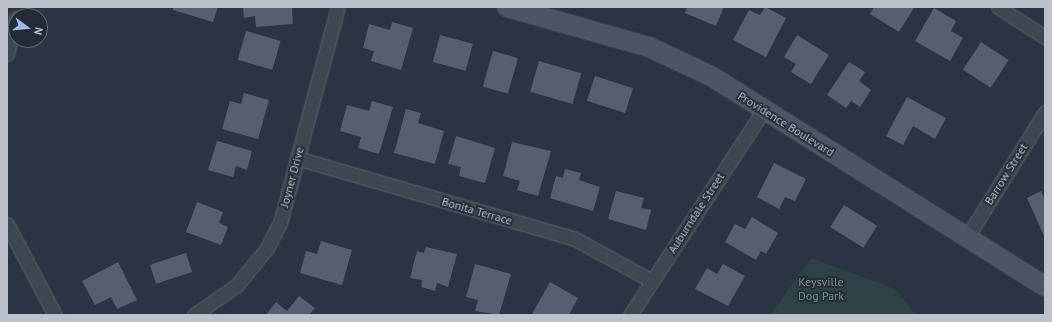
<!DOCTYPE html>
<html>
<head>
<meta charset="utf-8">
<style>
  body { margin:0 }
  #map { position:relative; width:1052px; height:322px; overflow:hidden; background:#2a3442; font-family:"PT Sans",sans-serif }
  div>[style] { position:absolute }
  .green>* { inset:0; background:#2d4244 }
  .building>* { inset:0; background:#565f6e; transform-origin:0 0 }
  .roads { filter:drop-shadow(0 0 1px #5d646f) drop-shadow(0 0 1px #5d646f) }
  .street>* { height:13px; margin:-6.5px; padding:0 6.5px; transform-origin:6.5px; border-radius:6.5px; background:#3e4651 }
  .secondary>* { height:18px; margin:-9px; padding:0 9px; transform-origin:9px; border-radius:9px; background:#4d5564 }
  span { translate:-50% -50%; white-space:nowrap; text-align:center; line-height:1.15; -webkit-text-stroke:3.5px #232b37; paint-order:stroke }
  .street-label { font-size:12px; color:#bcc1cb }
  .park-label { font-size:12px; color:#759a7e }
  .frame { position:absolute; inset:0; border:8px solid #bcc1cb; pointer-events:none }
  .north { position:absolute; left:8px; top:8px; width:40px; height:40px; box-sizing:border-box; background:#232b37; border:1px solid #606772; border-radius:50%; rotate:106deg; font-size:11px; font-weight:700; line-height:16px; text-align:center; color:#bcc1cb }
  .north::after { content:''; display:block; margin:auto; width:14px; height:18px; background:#9dbbef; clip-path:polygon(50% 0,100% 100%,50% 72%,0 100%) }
</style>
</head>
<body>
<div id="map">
  <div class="green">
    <div style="clip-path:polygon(811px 258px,895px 289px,916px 315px,770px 315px)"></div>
  </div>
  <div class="building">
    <div style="clip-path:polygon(173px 7px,218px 7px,213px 22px,173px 10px)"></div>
    <div style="clip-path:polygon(243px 7px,292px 7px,293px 24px,256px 27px,255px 16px,244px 18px)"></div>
    <div style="clip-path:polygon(687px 7px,724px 7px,716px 26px,685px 13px)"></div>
    <div style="clip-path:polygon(765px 7px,786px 18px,766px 57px,733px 40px,749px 10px,760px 15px)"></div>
    <div style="clip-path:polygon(874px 7px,912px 7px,914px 8px,899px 32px,870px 14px)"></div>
    <div style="clip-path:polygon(934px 8px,956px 21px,951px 31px,963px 38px,950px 61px,915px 41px)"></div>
    <div style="clip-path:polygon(392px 22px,413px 28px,401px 70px,371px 61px,374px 51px,363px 48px,369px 24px,390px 30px)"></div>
    <div style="left:246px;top:31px;width:36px;height:30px;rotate:16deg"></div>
    <div style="left:440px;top:35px;width:34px;height:28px;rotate:15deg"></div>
    <div style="clip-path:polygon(797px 35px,829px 55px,811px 84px,791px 72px,796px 64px,784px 57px)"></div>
    <div style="left:981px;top:42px;width:33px;height:33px;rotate:33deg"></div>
    <div style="left:493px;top:51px;width:26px;height:37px;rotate:16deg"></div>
    <div style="left:539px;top:61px;width:44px;height:32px;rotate:16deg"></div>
    <div style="clip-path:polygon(849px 62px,865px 72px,859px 81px,871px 90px,860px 107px,851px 101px,846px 108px,827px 95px)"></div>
    <div style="left:595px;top:76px;width:40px;height:26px;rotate:18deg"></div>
    <div style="clip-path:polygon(244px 93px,269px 100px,258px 139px,222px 129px,230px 101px,241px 104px)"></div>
    <div style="clip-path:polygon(907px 97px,946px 118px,935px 139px,913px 126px,903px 145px,886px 136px)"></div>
    <div style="clip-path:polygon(372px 101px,393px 107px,379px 154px,358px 148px,361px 137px,340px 131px,347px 105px,369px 111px)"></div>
    <div style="clip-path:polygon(406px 109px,421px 113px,418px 123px,444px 131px,435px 164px,394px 153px)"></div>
    <div style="clip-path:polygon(456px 136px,495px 148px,485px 183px,459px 176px,461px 167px,448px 164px)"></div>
    <div style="clip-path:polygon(217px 141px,252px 151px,247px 170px,236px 166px,233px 177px,208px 170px)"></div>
    <div style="clip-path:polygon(512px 142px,551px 151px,538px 196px,517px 190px,520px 181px,503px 176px)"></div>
    <div style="clip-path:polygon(774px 163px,806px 179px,795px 201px,785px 197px,779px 209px,757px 197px)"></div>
    <div style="clip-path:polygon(565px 169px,581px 173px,579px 180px,600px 187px,593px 211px,550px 198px,556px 176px,563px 178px)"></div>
    <div style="clip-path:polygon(616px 191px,644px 198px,641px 208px,651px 210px,646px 230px,608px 219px)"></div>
    <div style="clip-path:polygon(1041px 191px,1045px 200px,1044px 236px,1027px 198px)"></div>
    <div style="clip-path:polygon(197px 202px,223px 212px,219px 223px,228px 227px,221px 245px,186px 232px)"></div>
    <div style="left:844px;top:205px;width:39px;height:26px;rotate:32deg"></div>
    <div style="clip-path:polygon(752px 217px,778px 233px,766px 254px,761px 251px,756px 260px,725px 242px,735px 224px,745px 229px)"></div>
    <div style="clip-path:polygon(321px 241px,352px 250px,342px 285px,300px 273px,306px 251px,317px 254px)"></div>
    <div style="clip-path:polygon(426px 247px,457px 254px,448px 287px,437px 283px,435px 291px,421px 287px,422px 280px,410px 278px,417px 251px,424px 253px)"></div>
    <div style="left:186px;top:253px;width:20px;height:38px;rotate:72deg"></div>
    <div style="clip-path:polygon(118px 262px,137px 300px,117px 309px,111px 297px,95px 305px,82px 281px)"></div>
    <div style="clip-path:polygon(475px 264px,511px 274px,499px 315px,475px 311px,478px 300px,466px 297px)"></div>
    <div style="clip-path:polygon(723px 264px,745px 276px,728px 306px,695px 289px,707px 268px,717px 274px)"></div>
    <div style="clip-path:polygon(550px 282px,578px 298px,569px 315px,532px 314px)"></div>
    <div style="clip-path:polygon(299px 296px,315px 308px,309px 315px,266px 315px,276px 302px,287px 311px)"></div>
  </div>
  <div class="roads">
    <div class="street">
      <div style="left:998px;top:7px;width:56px;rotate:32.6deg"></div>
      <div style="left:7px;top:54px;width:37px;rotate:-76deg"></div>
      <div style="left:297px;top:158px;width:290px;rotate:16.2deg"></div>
      <div style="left:575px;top:239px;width:88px;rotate:28.6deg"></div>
      <div style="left:7px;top:224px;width:103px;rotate:62.2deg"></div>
      <div style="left:967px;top:237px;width:147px;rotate:-58deg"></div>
      <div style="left:194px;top:315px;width:52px;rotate:-34.9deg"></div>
      <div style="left:237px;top:285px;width:48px;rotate:-51deg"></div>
      <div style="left:267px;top:248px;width:28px;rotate:-63deg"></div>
      <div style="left:280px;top:223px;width:224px;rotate:-75deg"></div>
      <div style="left:630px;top:315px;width:244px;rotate:-56.9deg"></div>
    </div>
    <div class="secondary">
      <div style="left:507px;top:7px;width:148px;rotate:15.7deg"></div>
      <div style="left:649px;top:47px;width:68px;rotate:25.1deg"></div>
      <div style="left:711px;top:76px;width:395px;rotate:32.2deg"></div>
    </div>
  </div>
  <div class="street-label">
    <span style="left:786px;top:124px;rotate:32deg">Providence Boulevard</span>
    <span style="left:1006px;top:174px;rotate:-58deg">Barrow Street</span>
    <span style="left:292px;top:177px;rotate:-75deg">Joyner Drive</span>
    <span style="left:477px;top:211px;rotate:16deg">Bonita Terrace</span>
    <span style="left:696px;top:213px;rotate:-57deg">Auburndale Street</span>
  </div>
  <div class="park-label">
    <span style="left:821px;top:289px">Keysville<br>Dog Park</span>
  </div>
  <div class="frame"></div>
  <div class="north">N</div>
</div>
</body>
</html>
